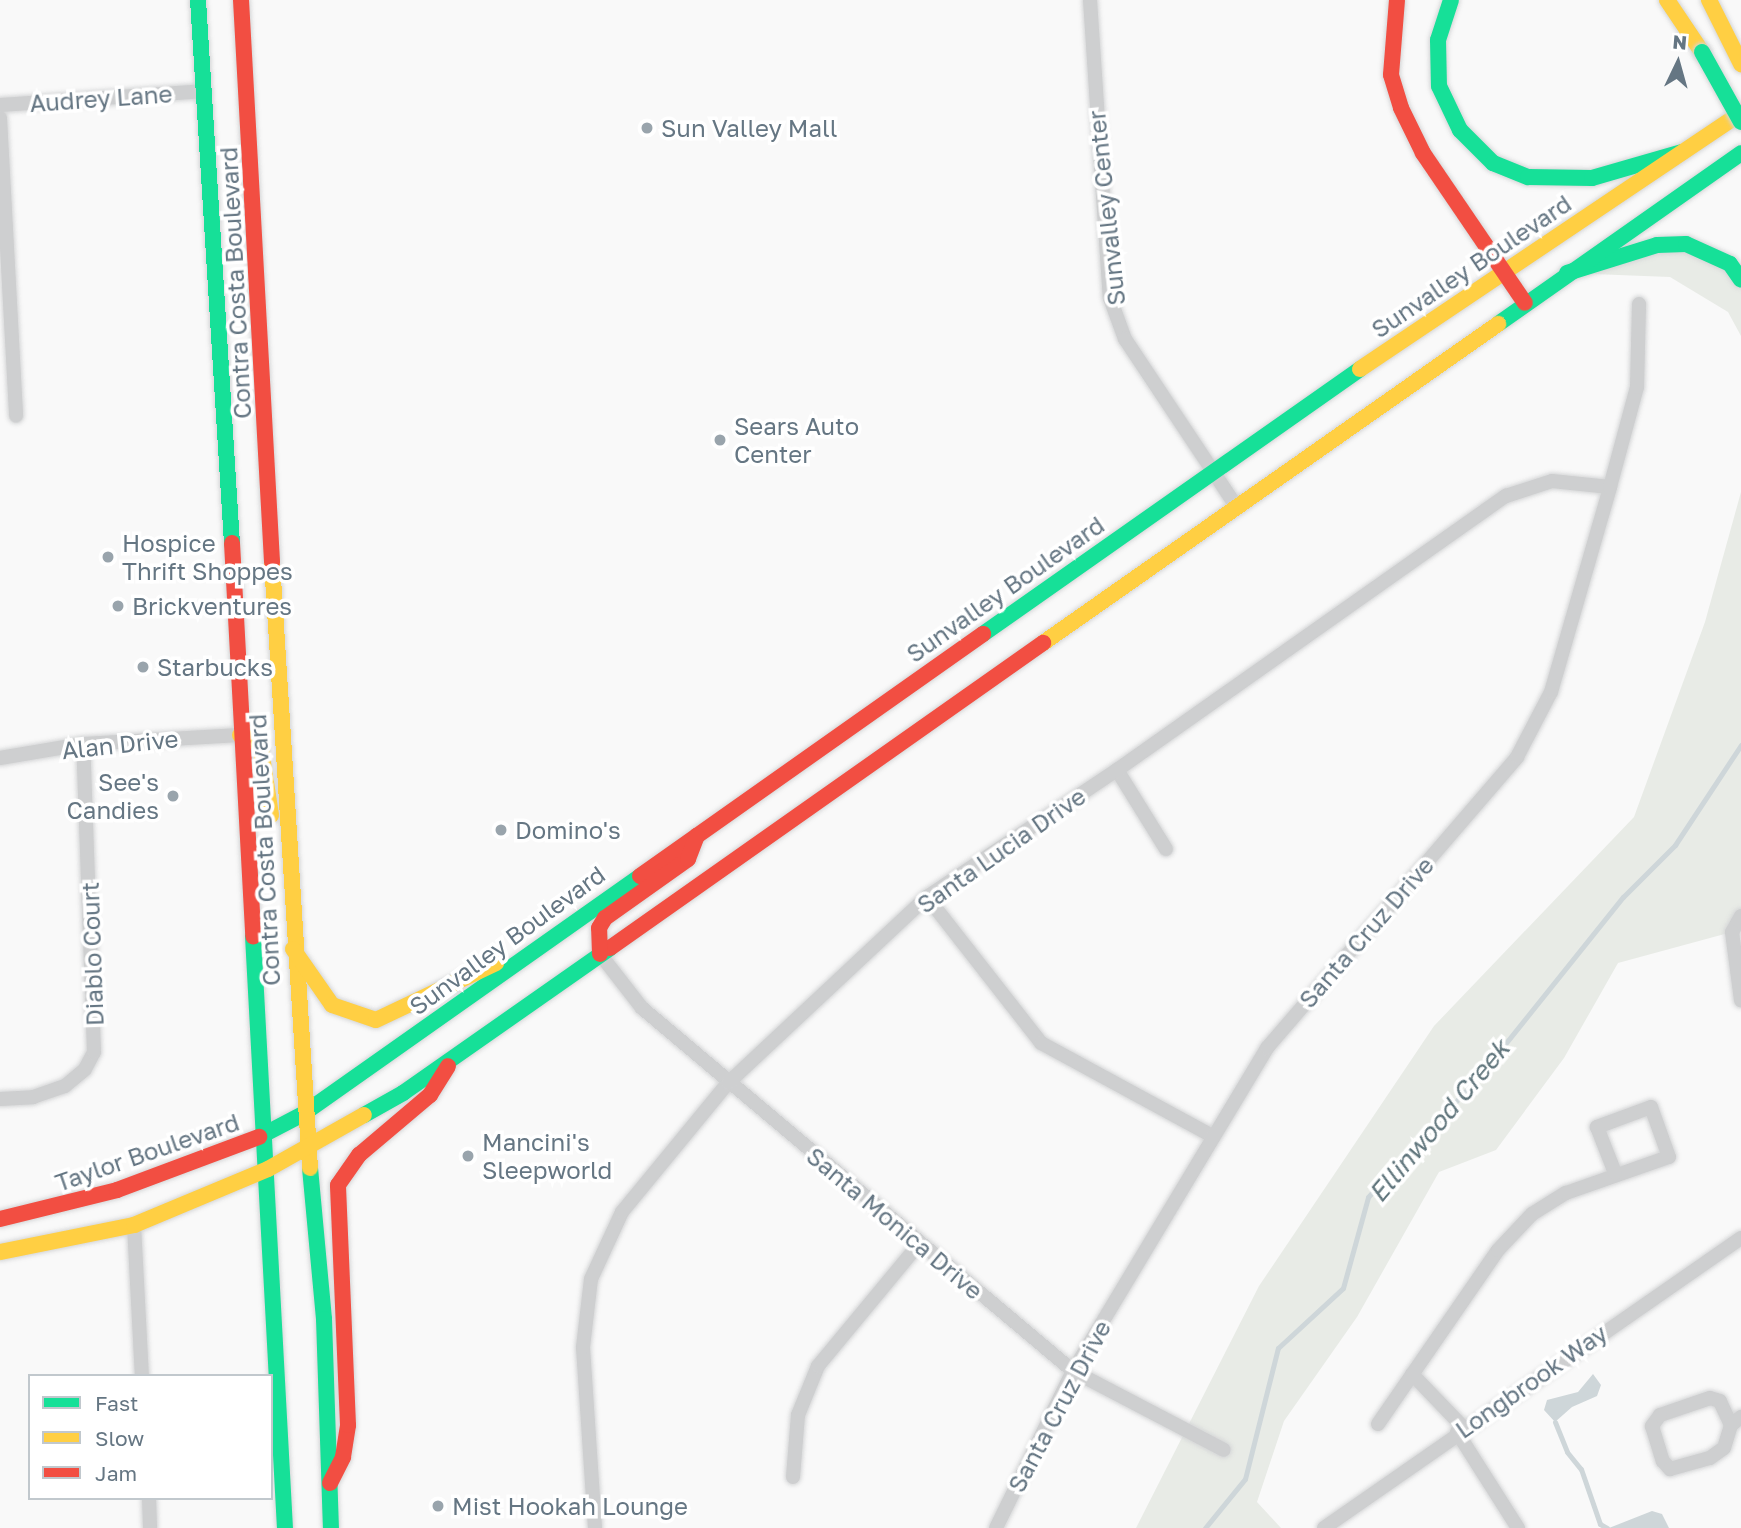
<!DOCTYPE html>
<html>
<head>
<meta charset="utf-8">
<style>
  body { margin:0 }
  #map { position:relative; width:1741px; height:1528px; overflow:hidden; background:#f9f9f9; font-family:"Golos Text",sans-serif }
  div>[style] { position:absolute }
  .green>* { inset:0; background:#e8ebe6 }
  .water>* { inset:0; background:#ced6d9 }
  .stream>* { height:5px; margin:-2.5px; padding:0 2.5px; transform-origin:2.5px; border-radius:2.5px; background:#ced6d9 }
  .roads { filter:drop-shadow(0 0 2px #d5d6d7) drop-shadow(0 0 2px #d5d6d7) }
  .street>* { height:14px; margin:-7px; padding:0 7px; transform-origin:7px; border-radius:7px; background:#cecfd0 }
  .fast>* { height:16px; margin:-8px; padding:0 8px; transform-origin:8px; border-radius:8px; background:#16e098 }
  .slow>* { height:16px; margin:-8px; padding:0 8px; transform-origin:8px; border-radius:8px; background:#ffcf43 }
  .jam>* { height:16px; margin:-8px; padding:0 8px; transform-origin:8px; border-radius:8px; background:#f24e42 }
  .bridges { filter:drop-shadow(0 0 2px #d5d6d6) drop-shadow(0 0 2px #d5d6d6) }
  .fast-bridge>* { height:16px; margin:-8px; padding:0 8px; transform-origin:8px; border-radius:8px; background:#16e098 }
  .dots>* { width:19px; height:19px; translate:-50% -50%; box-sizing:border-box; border:4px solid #fff; border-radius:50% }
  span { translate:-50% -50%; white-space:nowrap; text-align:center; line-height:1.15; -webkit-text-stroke:7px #fff; paint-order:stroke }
  .street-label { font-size:24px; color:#657683 }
  .poi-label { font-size:24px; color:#657683 }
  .left { translate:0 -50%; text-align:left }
  .right { translate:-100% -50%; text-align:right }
  .water-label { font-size:26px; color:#60757c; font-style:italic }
  .legend { position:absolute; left:28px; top:1374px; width:245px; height:126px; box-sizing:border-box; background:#fff; border:2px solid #c1c8cd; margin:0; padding:9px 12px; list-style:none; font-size:21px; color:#657683 }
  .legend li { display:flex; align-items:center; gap:14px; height:35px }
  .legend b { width:35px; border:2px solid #c1c8cd }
  .north { position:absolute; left:1643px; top:28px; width:70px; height:70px; -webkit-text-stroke:5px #fff; paint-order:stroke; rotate:5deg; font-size:19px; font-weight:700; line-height:28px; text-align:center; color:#657683 }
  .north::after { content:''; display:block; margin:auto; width:24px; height:32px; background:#657683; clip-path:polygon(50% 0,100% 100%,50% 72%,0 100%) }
</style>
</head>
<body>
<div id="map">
  <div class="green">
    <div style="clip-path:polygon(1686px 244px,1741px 280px,1741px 336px,1728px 312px,1670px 277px,1567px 273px)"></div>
    <div style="clip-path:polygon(1741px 492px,1741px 916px,1732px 932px,1618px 963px,1564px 1058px,1496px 1150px,1439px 1172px,1357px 1317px,1284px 1421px,1257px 1502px,1281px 1528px,1136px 1528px,1259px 1286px,1434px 1026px,1634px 817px,1705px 622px)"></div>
  </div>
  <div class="water">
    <div style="clip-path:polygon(1593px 1374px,1601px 1385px,1597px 1396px,1572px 1407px,1555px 1422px,1544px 1410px,1547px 1400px,1578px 1392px)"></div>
    <div style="clip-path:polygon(1652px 1511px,1662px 1514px,1669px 1528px,1609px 1528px)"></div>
  </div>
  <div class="stream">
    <div style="left:1555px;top:1422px;width:32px;rotate:68deg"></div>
    <div style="left:1567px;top:1452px;width:22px;rotate:51deg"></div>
    <div style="left:1581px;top:1469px;width:58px;rotate:70.9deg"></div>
    <div style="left:1600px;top:1524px;width:8px;rotate:30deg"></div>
    <div style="left:1205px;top:1528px;width:63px;rotate:-50.8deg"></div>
    <div style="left:1245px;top:1479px;width:135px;rotate:-75.9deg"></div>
    <div style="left:1278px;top:1348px;width:88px;rotate:-42.7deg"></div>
    <div style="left:1343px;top:1288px;width:94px;rotate:-74.6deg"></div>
    <div style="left:1368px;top:1197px;width:167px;rotate:-47.4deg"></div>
    <div style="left:1481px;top:1074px;width:227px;rotate:-51.3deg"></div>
    <div style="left:1623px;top:897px;width:74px;rotate:-45deg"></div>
    <div style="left:1675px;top:845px;width:120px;rotate:-56.6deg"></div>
  </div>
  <div class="roads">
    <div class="street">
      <div style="left:1090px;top:0;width:299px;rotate:86.2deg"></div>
      <div style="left:1110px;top:298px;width:44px;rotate:69.9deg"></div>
      <div style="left:1125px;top:339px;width:201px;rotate:56.4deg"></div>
      <div style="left:0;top:105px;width:203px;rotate:-3.9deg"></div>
      <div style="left:0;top:118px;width:298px;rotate:86.9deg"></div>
      <div style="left:0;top:758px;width:84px;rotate:-9.6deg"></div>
      <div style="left:83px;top:744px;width:157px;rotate:-3.3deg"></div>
      <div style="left:1117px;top:770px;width:93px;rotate:58.2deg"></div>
      <div style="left:927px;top:897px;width:185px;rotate:52deg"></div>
      <div style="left:1041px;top:1043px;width:195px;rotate:28.5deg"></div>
      <div style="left:1741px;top:916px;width:18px;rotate:119deg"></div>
      <div style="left:1732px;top:932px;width:69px;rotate:82.5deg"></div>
      <div style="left:600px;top:954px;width:68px;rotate:52.1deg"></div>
      <div style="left:642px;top:1008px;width:563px;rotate:40.11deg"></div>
      <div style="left:1073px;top:1371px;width:170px;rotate:27.6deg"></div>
      <div style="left:0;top:1099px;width:33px;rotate:-3deg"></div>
      <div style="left:33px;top:1097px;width:34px;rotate:-19deg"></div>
      <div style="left:65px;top:1086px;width:26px;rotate:-40deg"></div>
      <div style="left:85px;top:1069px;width:19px;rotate:-62deg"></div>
      <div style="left:94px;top:1052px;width:308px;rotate:-92deg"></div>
      <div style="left:134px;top:1225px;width:151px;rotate:87deg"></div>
      <div style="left:1412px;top:1374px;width:74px;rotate:46.1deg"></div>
      <div style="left:1378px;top:1424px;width:211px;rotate:-55.4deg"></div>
      <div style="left:1498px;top:1250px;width:50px;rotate:-46.6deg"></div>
      <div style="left:1532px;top:1214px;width:40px;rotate:-32deg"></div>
      <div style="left:1566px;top:1193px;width:109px;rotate:-19.3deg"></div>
      <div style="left:1669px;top:1157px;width:53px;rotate:-109.8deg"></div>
      <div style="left:1651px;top:1107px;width:58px;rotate:159.7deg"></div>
      <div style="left:1597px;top:1127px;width:49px;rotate:68.6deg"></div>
      <div style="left:1731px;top:1425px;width:26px;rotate:-115deg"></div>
      <div style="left:1720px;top:1401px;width:10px;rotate:-163deg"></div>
      <div style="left:1710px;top:1398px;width:53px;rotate:161.2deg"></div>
      <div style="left:1660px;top:1415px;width:14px;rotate:126deg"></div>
      <div style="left:1652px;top:1426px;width:37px;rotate:73deg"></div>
      <div style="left:1663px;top:1461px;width:11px;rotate:49deg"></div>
      <div style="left:1670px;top:1469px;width:41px;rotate:-15.4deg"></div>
      <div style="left:1710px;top:1458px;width:17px;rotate:-36deg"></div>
      <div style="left:1724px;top:1448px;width:24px;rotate:-73deg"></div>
      <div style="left:1731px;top:1425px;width:13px;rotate:-39deg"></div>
      <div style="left:1457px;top:1432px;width:114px;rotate:57.6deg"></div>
      <div style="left:793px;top:1477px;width:62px;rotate:-85.4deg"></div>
      <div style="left:798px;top:1415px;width:53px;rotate:-67.8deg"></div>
      <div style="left:818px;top:1366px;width:158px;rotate:-50.4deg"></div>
      <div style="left:149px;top:1498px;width:30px;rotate:88deg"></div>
      <div style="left:595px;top:1528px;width:181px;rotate:-93.8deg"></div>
      <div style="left:583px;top:1347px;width:68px;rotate:-83.3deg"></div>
      <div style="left:591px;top:1279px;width:74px;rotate:-65.2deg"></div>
      <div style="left:622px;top:1212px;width:167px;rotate:-50.6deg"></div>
      <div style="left:728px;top:1083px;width:272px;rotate:-43.1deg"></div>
      <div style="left:927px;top:897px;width:229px;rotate:-33.8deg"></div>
      <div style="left:1117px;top:770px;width:476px;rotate:-35.2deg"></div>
      <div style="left:1506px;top:496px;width:48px;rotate:-18.1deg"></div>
      <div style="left:1552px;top:481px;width:58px;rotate:5.9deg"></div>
      <div style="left:996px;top:1528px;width:175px;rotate:-63.9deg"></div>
      <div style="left:1073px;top:1371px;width:377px;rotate:-59deg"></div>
      <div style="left:1267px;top:1048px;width:384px;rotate:-49.3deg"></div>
      <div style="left:1517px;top:757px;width:73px;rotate:-62.4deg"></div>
      <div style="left:1551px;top:692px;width:213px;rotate:-73.9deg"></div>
      <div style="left:1610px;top:487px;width:104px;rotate:-74.9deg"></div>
      <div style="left:1637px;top:387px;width:83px;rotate:-88.6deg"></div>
      <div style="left:1324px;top:1528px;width:508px;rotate:-34.82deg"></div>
    </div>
    <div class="fast">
      <div style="left:198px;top:0;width:544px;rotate:86.42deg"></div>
      <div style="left:1451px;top:0;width:42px;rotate:108deg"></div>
      <div style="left:1438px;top:40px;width:46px;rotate:88.8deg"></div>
      <div style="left:1439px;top:86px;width:49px;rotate:64.5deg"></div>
      <div style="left:1460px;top:130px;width:47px;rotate:45deg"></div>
      <div style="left:1493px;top:163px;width:38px;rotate:22deg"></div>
      <div style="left:1528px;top:177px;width:64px;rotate:0.9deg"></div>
      <div style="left:1592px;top:178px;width:94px;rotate:-16.1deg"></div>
      <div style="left:1567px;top:273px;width:94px;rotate:-17.3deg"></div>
      <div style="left:1657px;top:245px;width:29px;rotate:-2deg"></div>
      <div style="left:1686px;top:244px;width:48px;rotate:24.4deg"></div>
      <div style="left:1730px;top:264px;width:19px;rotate:55deg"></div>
      <div style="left:1498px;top:324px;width:297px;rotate:-35.1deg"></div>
      <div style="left:983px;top:634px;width:461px;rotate:-35.1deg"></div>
      <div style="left:253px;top:936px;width:593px;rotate:86.91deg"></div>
      <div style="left:364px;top:1115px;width:45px;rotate:-29.4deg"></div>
      <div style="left:403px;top:1093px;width:253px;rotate:-35deg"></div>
      <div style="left:259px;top:1137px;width:50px;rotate:-27.6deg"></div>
      <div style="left:303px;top:1114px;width:413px;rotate:-35.2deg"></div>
      <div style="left:310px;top:1168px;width:152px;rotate:84.7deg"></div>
      <div style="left:324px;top:1319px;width:209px;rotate:88.1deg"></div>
    </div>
    <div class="slow">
      <div style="left:1667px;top:0;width:63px;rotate:56.1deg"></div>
      <div style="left:1709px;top:0;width:72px;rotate:63.4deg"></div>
      <div style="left:1360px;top:369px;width:459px;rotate:-33.9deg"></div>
      <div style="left:272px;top:562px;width:607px;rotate:86.41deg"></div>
      <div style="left:1043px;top:643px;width:556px;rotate:-35.03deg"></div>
      <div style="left:240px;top:735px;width:22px;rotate:22deg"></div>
      <div style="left:260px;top:743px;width:73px;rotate:81.3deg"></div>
      <div style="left:293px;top:949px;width:68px;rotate:55.1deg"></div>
      <div style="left:332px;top:1005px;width:46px;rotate:18.8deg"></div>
      <div style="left:376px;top:1020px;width:133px;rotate:-25.4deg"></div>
      <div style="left:0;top:1252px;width:137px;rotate:-11.4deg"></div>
      <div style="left:134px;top:1225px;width:145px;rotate:-22.7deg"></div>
      <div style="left:268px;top:1169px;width:110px;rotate:-29.4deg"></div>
    </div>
    <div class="jam">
      <div style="left:241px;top:0;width:563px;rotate:86.84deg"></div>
      <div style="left:1397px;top:0;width:75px;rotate:94.6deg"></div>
      <div style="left:1391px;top:75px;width:34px;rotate:73deg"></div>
      <div style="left:1401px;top:108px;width:50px;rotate:63.9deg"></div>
      <div style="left:1423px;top:153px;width:181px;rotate:55.8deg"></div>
      <div style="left:232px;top:543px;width:394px;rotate:86.9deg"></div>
      <div style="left:640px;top:876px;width:420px;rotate:-35.2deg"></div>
      <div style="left:610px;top:948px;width:530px;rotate:-35.16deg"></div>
      <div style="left:600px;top:954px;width:26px;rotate:-92deg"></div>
      <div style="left:599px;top:928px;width:12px;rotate:-59deg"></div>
      <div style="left:605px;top:918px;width:102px;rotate:-35.4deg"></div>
      <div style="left:688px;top:859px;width:25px;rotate:-69deg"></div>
      <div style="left:0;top:1219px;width:121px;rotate:-13.9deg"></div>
      <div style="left:117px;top:1190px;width:152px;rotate:-20.5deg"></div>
      <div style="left:330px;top:1483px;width:29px;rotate:-63deg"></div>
      <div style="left:343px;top:1457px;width:32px;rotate:-81deg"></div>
      <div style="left:348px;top:1425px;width:240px;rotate:-92.4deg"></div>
      <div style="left:338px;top:1185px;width:37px;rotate:-55deg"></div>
      <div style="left:359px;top:1155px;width:93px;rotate:-40.2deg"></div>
      <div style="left:430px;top:1095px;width:34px;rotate:-58deg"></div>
    </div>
  </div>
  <div class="bridges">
    <div class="fast-bridge">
      <div style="left:1702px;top:52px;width:80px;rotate:60.9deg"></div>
    </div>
  </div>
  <div class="dots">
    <div style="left:647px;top:128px;background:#99a4ac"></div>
    <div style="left:720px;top:440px;background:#99a4ac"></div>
    <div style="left:108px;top:557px;background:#99a4ac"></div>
    <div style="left:118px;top:606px;background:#99a4ac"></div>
    <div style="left:143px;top:667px;background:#99a4ac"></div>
    <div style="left:173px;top:796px;background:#99a4ac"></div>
    <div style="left:501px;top:830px;background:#99a4ac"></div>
    <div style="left:468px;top:1156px;background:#99a4ac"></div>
    <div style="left:438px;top:1506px;background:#99a4ac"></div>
  </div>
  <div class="street-label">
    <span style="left:101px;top:98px;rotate:-4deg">Audrey Lane</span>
    <span style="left:1106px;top:208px;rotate:-96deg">Sunvalley Center</span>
    <span style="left:1471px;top:266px;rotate:-34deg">Sunvalley Boulevard</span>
    <span style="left:235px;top:283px;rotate:-93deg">Contra Costa Boulevard</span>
    <span style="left:1005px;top:589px;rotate:-35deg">Sunvalley Boulevard</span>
    <span style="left:120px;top:744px;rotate:-6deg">Alan Drive</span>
    <span style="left:264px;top:850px;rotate:-93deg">Contra Costa Boulevard</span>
    <span style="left:1001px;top:850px;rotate:-35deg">Santa Lucia Drive</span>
    <span style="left:1366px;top:932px;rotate:-49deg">Santa Cruz Drive</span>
    <span style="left:507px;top:940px;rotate:-36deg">Sunvalley Boulevard</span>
    <span style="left:92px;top:954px;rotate:-92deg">Diablo Court</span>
    <span style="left:147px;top:1152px;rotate:-19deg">Taylor Boulevard</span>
    <span style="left:895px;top:1223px;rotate:40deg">Santa Monica Drive</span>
    <span style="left:1531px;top:1381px;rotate:-35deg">Longbrook Way</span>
    <span style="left:1059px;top:1406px;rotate:-62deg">Santa Cruz Drive</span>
  </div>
  <div class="poi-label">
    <span class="left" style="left:661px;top:128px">Sun Valley Mall</span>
    <span class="left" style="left:734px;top:440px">Sears Auto<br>Center</span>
    <span class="left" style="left:122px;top:557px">Hospice<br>Thrift Shoppes</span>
    <span class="left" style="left:132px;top:606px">Brickventures</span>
    <span class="left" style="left:157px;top:667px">Starbucks</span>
    <span class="right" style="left:159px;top:796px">See's<br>Candies</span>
    <span class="left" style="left:515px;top:830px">Domino's</span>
    <span class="left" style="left:482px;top:1156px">Mancini's<br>Sleepworld</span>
    <span class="left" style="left:452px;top:1506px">Mist Hookah Lounge</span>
  </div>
  <div class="water-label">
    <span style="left:1439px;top:1121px;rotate:-50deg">Ellinwood Creek</span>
  </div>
  <ul class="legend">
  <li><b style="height:9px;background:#16e098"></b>Fast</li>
  <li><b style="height:9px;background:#ffcf43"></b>Slow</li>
  <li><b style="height:9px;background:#f24e42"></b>Jam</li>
  </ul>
  <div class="north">N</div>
</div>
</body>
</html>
